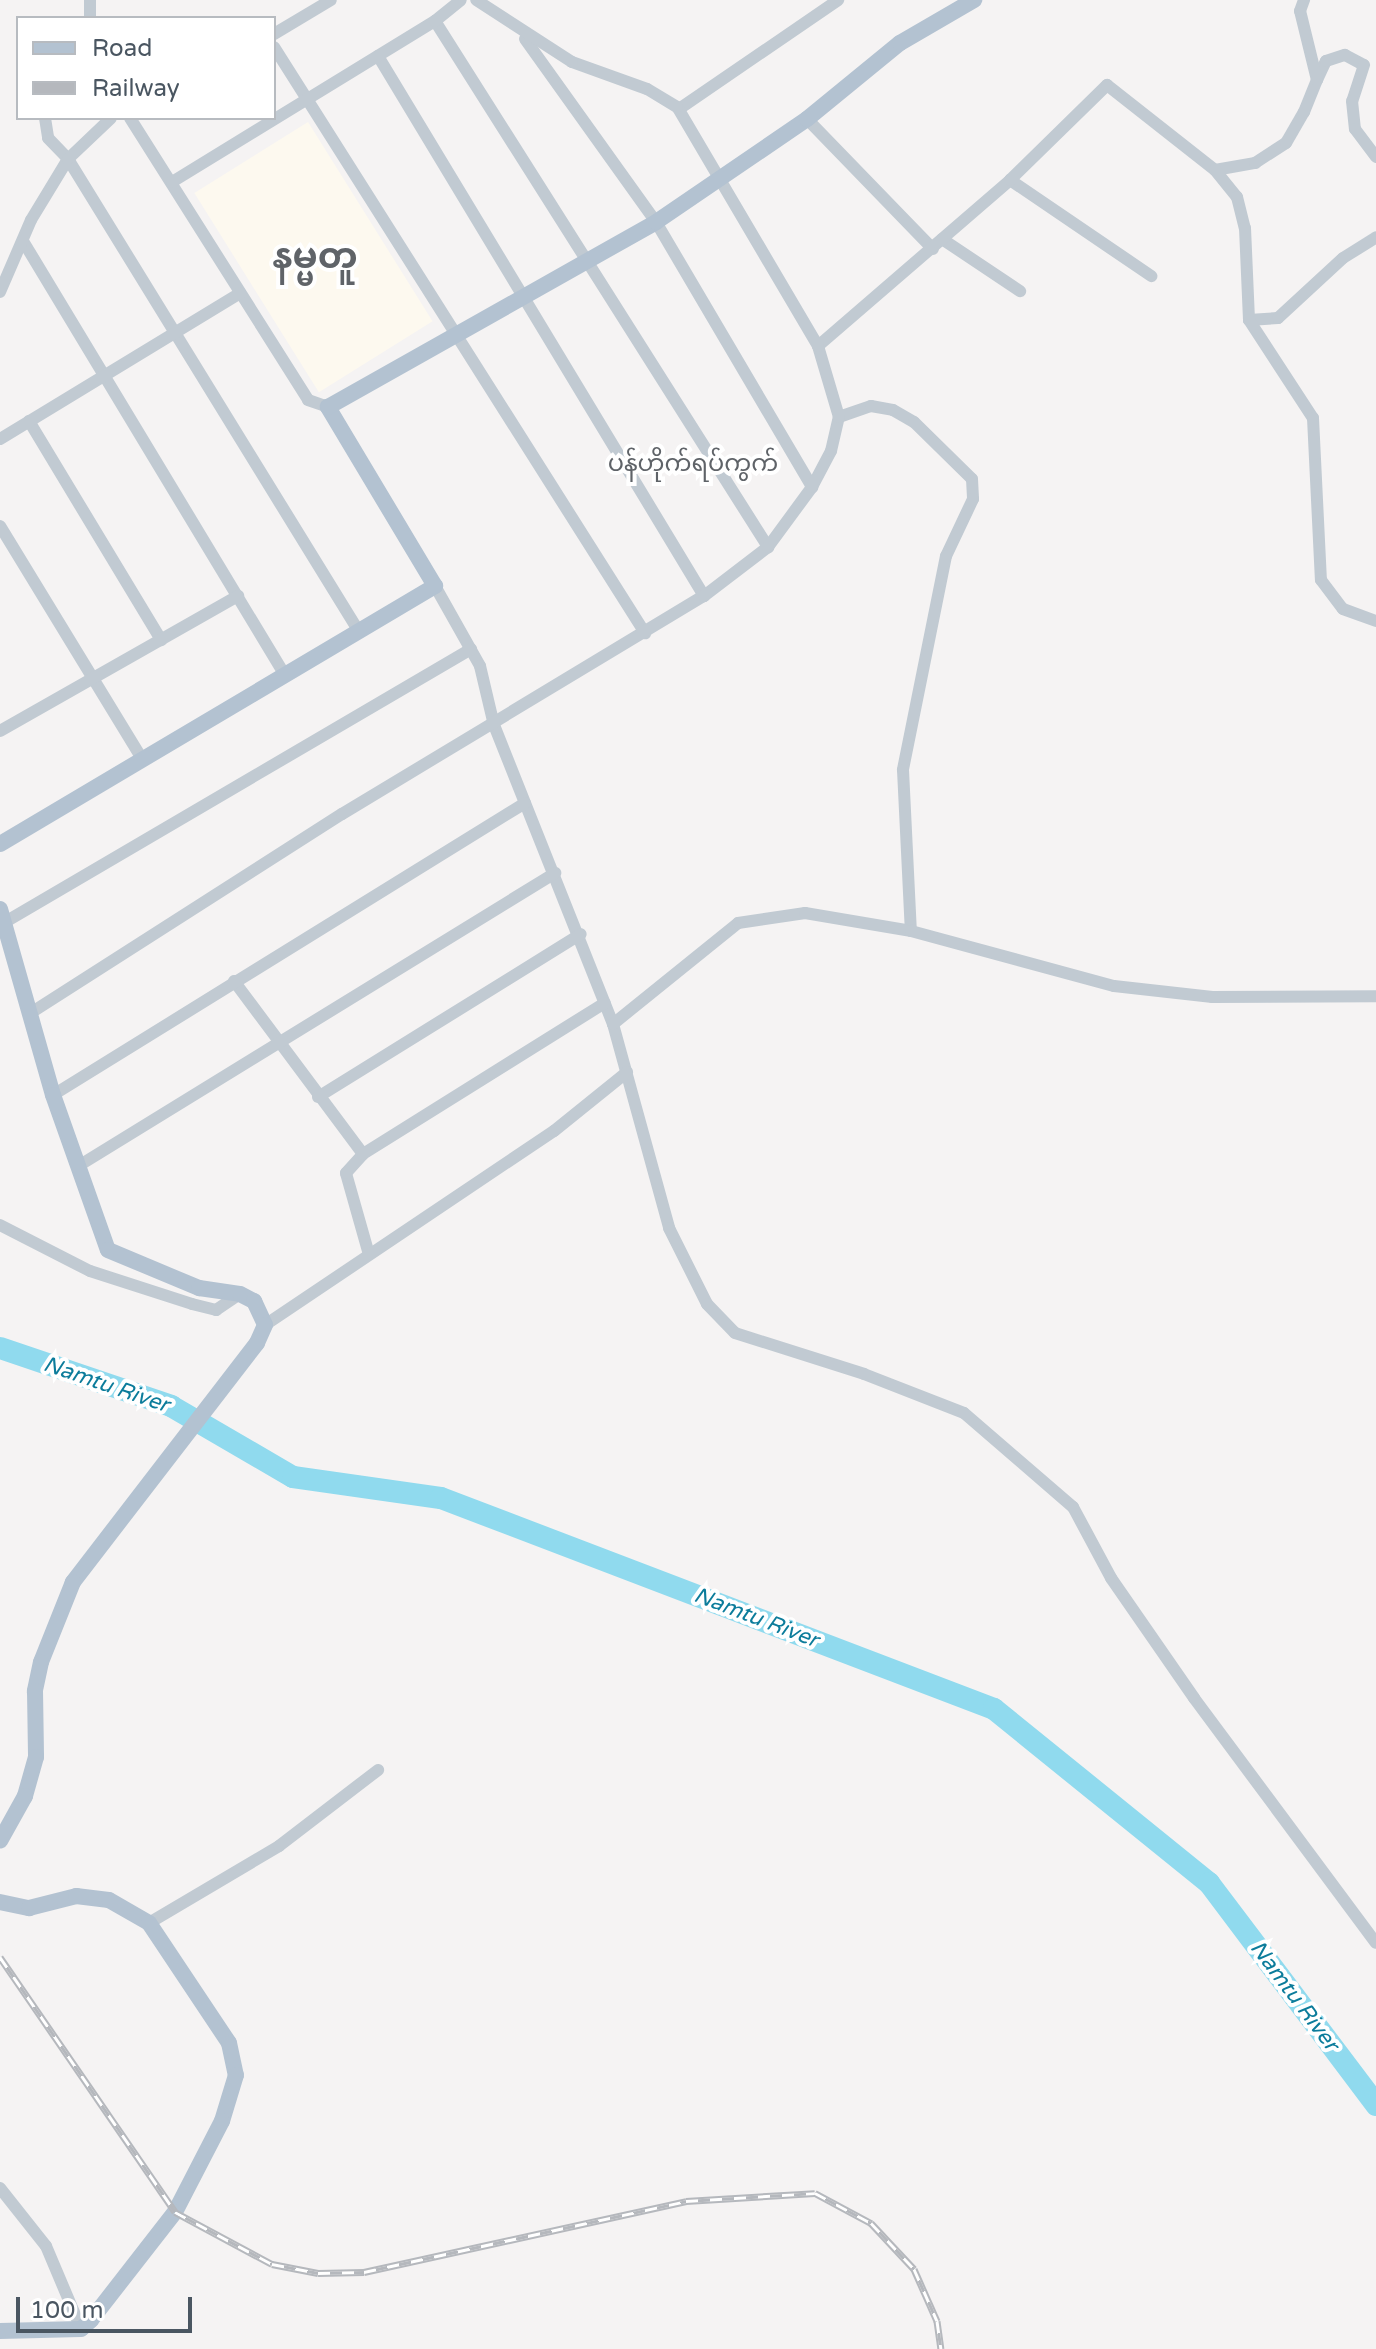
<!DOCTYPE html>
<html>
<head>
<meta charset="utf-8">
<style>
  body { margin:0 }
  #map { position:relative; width:1376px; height:2349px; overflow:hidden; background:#f5f3f3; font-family:"Varela Round","Noto Sans Myanmar",sans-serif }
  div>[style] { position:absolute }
  .commercial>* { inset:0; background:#fdf9ef; transform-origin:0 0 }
  .river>* { height:22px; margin:-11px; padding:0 11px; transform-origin:11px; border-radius:11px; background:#90daee }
  .minor>* { height:12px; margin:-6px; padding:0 6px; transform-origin:6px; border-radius:6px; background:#c1cad2 }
  .major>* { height:16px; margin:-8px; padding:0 8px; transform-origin:8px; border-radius:8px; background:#b3c2d1 }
  .rail>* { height:7px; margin-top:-3.5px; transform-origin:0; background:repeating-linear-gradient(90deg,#fff 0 12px,#b5b8bd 0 24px); box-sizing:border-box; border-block:2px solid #b5b8bd }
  span { translate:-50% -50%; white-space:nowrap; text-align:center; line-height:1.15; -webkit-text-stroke:8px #fff; paint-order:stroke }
  .water-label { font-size:22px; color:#0c7c9b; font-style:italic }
  .quarter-label { font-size:24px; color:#5f6368 }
  .town-label { font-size:36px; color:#5f6368; font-weight:700 }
  .legend { position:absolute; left:16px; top:16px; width:260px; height:104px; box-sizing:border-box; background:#fff; border:2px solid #b7bbc0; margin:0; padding:10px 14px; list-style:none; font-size:24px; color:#4a5661 }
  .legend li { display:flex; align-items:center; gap:16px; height:40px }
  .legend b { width:40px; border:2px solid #b7bbc0 }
  .scale { position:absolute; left:16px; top:2297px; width:176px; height:36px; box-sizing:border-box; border:4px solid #4a5661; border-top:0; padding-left:10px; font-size:24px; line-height:28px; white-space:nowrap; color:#4a5661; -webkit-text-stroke:6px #fff; paint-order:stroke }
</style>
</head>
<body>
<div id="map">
  <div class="commercial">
    <div style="left:308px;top:122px;width:235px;height:134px;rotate:58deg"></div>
  </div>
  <div class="river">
    <div style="left:0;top:1348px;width:181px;rotate:18.7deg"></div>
    <div style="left:171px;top:1406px;width:141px;rotate:30.2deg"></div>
    <div style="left:293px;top:1477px;width:149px;rotate:8.1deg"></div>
    <div style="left:441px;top:1498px;width:592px;rotate:20.88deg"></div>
    <div style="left:994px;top:1709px;width:277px;rotate:39deg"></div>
    <div style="left:1209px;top:1883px;width:278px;rotate:53deg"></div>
  </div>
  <div class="minor">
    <div style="left:90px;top:18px;width:18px;rotate:-90deg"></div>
    <div style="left:435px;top:21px;width:623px;rotate:57.66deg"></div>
    <div style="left:274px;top:34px;width:66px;rotate:-30.8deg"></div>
    <div style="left:525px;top:39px;width:225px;rotate:54.4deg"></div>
    <div style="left:656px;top:222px;width:308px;rotate:59.5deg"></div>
    <div style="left:274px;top:47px;width:694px;rotate:57.66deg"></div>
    <div style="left:378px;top:56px;width:631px;rotate:58.88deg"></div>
    <div style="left:1317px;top:80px;width:21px;rotate:-65deg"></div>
    <div style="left:1326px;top:61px;width:20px;rotate:-18deg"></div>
    <div style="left:1345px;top:55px;width:21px;rotate:28deg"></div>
    <div style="left:1364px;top:65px;width:38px;rotate:108deg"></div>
    <div style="left:1352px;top:101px;width:28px;rotate:84deg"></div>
    <div style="left:1355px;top:129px;width:35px;rotate:53deg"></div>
    <div style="left:679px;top:109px;width:193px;rotate:-34.4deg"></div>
    <div style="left:45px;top:118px;width:20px;rotate:81deg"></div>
    <div style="left:48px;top:138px;width:29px;rotate:46deg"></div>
    <div style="left:68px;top:159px;width:553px;rotate:58.38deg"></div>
    <div style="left:130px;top:118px;width:333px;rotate:57.7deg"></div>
    <div style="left:308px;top:400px;width:21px;rotate:19deg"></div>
    <div style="left:807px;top:119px;width:181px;rotate:45.9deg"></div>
    <div style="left:1215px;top:170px;width:41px;rotate:-9.9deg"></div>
    <div style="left:1255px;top:163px;width:37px;rotate:-33deg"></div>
    <div style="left:1286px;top:143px;width:36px;rotate:-60deg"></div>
    <div style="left:1304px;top:112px;width:35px;rotate:-68deg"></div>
    <div style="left:1317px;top:80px;width:71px;rotate:-103.8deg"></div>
    <div style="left:1300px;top:11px;width:12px;rotate:-70deg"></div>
    <div style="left:1010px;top:180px;width:171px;rotate:34.2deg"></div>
    <div style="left:172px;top:182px;width:308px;rotate:-31.5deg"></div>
    <div style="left:435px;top:21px;width:33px;rotate:-39deg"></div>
    <div style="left:942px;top:239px;width:94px;rotate:33.7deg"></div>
    <div style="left:23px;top:241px;width:503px;rotate:58.9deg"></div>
    <div style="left:0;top:292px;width:78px;rotate:-66.7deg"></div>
    <div style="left:31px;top:220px;width:71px;rotate:-58.8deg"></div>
    <div style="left:68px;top:159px;width:59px;rotate:-43.6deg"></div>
    <div style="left:1249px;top:320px;width:29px;rotate:-4deg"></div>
    <div style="left:1278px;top:318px;width:88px;rotate:-42.7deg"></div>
    <div style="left:1343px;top:258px;width:39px;rotate:-32deg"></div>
    <div style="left:818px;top:346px;width:254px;rotate:-40.8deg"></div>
    <div style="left:1010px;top:180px;width:136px;rotate:-44.4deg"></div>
    <div style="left:1107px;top:85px;width:137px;rotate:38.2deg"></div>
    <div style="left:1215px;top:170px;width:35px;rotate:51deg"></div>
    <div style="left:1237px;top:197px;width:32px;rotate:76deg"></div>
    <div style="left:1245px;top:228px;width:92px;rotate:87.5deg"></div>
    <div style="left:1249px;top:320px;width:117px;rotate:56.9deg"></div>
    <div style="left:1313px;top:418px;width:162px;rotate:87.2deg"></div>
    <div style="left:1321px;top:580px;width:36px;rotate:53deg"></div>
    <div style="left:1343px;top:609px;width:35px;rotate:20deg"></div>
    <div style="left:839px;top:417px;width:34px;rotate:-19deg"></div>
    <div style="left:871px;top:406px;width:22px;rotate:10deg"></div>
    <div style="left:893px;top:410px;width:24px;rotate:30deg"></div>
    <div style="left:914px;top:422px;width:81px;rotate:44.5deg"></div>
    <div style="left:972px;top:479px;width:20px;rotate:87deg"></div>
    <div style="left:973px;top:499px;width:63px;rotate:115.3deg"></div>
    <div style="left:946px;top:556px;width:218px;rotate:101.4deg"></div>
    <div style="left:903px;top:770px;width:161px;rotate:87.2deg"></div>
    <div style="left:29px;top:421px;width:256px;rotate:58.9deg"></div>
    <div style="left:0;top:439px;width:281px;rotate:-31.3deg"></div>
    <div style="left:0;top:526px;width:273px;rotate:58.6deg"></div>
    <div style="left:435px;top:586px;width:92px;rotate:60.6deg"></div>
    <div style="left:480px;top:666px;width:61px;rotate:76.7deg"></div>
    <div style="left:494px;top:725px;width:322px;rotate:68.3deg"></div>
    <div style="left:613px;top:1024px;width:212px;rotate:74.6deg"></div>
    <div style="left:669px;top:1228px;width:85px;rotate:63.4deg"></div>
    <div style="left:707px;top:1304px;width:40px;rotate:46deg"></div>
    <div style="left:735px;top:1333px;width:135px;rotate:17.6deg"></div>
    <div style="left:864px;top:1374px;width:107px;rotate:21.3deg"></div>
    <div style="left:964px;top:1413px;width:144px;rotate:40.8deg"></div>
    <div style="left:1073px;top:1507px;width:81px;rotate:61.8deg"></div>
    <div style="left:1111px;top:1578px;width:146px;rotate:55.3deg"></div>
    <div style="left:1194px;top:1698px;width:305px;rotate:53.4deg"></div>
    <div style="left:0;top:731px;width:274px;rotate:-29.6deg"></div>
    <div style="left:0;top:925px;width:546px;rotate:-30.37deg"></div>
    <div style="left:234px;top:981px;width:216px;rotate:53.3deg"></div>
    <div style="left:29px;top:1014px;width:371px;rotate:-32.6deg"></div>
    <div style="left:342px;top:814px;width:423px;rotate:-31.1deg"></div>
    <div style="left:704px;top:596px;width:81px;rotate:-37.4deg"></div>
    <div style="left:768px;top:547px;width:74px;rotate:-53.7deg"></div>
    <div style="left:812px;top:487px;width:41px;rotate:-62.2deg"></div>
    <div style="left:831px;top:451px;width:35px;rotate:-77deg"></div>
    <div style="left:839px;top:417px;width:74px;rotate:-106.5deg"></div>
    <div style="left:818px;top:346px;width:277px;rotate:-120.5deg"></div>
    <div style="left:677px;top:107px;width:35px;rotate:-149deg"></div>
    <div style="left:647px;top:89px;width:80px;rotate:-160.2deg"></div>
    <div style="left:572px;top:62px;width:114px;rotate:-147.1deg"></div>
    <div style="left:613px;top:1024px;width:161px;rotate:-38.9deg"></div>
    <div style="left:738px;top:923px;width:68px;rotate:-8.5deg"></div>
    <div style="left:805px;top:913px;width:108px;rotate:9.6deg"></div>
    <div style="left:911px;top:931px;width:210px;rotate:15.2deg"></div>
    <div style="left:1114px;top:986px;width:99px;rotate:6.4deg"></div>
    <div style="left:1212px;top:997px;width:164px;rotate:-0.3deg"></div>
    <div style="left:53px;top:1095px;width:555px;rotate:-31.74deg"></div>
    <div style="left:318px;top:1097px;width:309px;rotate:-31.8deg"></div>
    <div style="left:80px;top:1165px;width:558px;rotate:-31.58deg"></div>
    <div style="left:0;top:1225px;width:101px;rotate:27.1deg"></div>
    <div style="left:90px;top:1271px;width:107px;rotate:17.9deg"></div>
    <div style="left:192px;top:1304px;width:25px;rotate:14deg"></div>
    <div style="left:216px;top:1310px;width:29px;rotate:-34deg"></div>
    <div style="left:368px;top:1251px;width:81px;rotate:-105.8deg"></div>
    <div style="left:346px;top:1173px;width:25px;rotate:-48deg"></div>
    <div style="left:363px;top:1154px;width:285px;rotate:-32deg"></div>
    <div style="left:265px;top:1325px;width:348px;rotate:-33.9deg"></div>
    <div style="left:554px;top:1131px;width:94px;rotate:-38.9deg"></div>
    <div style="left:149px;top:1923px;width:151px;rotate:-30.6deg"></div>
    <div style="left:279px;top:1846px;width:125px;rotate:-37.5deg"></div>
    <div style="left:0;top:2188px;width:74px;rotate:51.6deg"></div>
    <div style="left:46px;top:2246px;width:90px;rotate:67.1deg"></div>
  </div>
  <div class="major">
    <div style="left:0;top:844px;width:506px;rotate:-30.67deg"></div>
    <div style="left:435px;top:586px;width:209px;rotate:-120.9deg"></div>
    <div style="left:328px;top:407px;width:377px;rotate:-29.4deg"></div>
    <div style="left:656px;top:222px;width:183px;rotate:-34.3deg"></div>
    <div style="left:807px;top:119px;width:120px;rotate:-39.3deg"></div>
    <div style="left:900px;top:43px;width:86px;rotate:-30.2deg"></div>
    <div style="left:0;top:909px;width:193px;rotate:74.1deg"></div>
    <div style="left:53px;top:1095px;width:164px;rotate:70.5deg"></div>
    <div style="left:108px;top:1250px;width:99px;rotate:22.7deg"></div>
    <div style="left:199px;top:1288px;width:41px;rotate:8.3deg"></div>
    <div style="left:240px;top:1294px;width:16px;rotate:27deg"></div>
    <div style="left:254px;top:1301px;width:26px;rotate:65deg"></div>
    <div style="left:265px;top:1325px;width:20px;rotate:114deg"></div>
    <div style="left:257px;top:1343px;width:302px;rotate:127.6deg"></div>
    <div style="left:73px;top:1582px;width:86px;rotate:111.8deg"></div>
    <div style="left:41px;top:1662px;width:30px;rotate:102deg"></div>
    <div style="left:35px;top:1691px;width:66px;rotate:89.1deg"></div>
    <div style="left:36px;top:1757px;width:41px;rotate:105.8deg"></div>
    <div style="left:25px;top:1796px;width:51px;rotate:119.1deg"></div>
    <div style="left:0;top:1902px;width:30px;rotate:12deg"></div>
    <div style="left:29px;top:1908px;width:49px;rotate:-14.3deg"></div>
    <div style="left:76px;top:1896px;width:33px;rotate:7deg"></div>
    <div style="left:109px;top:1900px;width:46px;rotate:29.9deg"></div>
    <div style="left:149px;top:1923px;width:144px;rotate:56.3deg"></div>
    <div style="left:229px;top:2043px;width:33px;rotate:78deg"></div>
    <div style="left:236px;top:2075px;width:48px;rotate:106.9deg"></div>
    <div style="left:222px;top:2121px;width:102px;rotate:117.3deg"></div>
    <div style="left:175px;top:2212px;width:137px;rotate:127.9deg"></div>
    <div style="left:91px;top:2320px;width:13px;rotate:138deg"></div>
    <div style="left:81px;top:2329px;width:81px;rotate:178.6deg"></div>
  </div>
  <div class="rail">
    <div style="left:0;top:1957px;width:309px;rotate:55.5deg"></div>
    <div style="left:175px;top:2212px;width:110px;rotate:28.2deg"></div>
    <div style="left:272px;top:2264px;width:47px;rotate:11.1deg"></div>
    <div style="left:318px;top:2273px;width:46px;rotate:-1.2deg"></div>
    <div style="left:364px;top:2272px;width:330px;rotate:-12.4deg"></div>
    <div style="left:686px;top:2201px;width:129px;rotate:-3.5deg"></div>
    <div style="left:815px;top:2193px;width:64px;rotate:28.2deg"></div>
    <div style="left:871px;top:2223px;width:63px;rotate:46.9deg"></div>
    <div style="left:914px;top:2269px;width:57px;rotate:66.1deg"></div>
    <div style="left:937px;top:2321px;width:28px;rotate:82deg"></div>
  </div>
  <div class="water-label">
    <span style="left:106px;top:1385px;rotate:19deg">Namtu River</span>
    <span style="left:756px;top:1618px;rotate:21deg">Namtu River</span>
    <span style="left:1294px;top:1996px;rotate:53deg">Namtu River</span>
  </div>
  <div class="quarter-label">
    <span style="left:693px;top:464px">ပန်ဟိုက်ရပ်ကွက်</span>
  </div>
  <div class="town-label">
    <span style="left:315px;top:257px">နမ္မတူ</span>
  </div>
  <ul class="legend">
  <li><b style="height:10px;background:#b3c2d1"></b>Road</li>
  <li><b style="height:10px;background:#b5b8bd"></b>Railway</li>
  </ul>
  <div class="scale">100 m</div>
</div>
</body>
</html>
